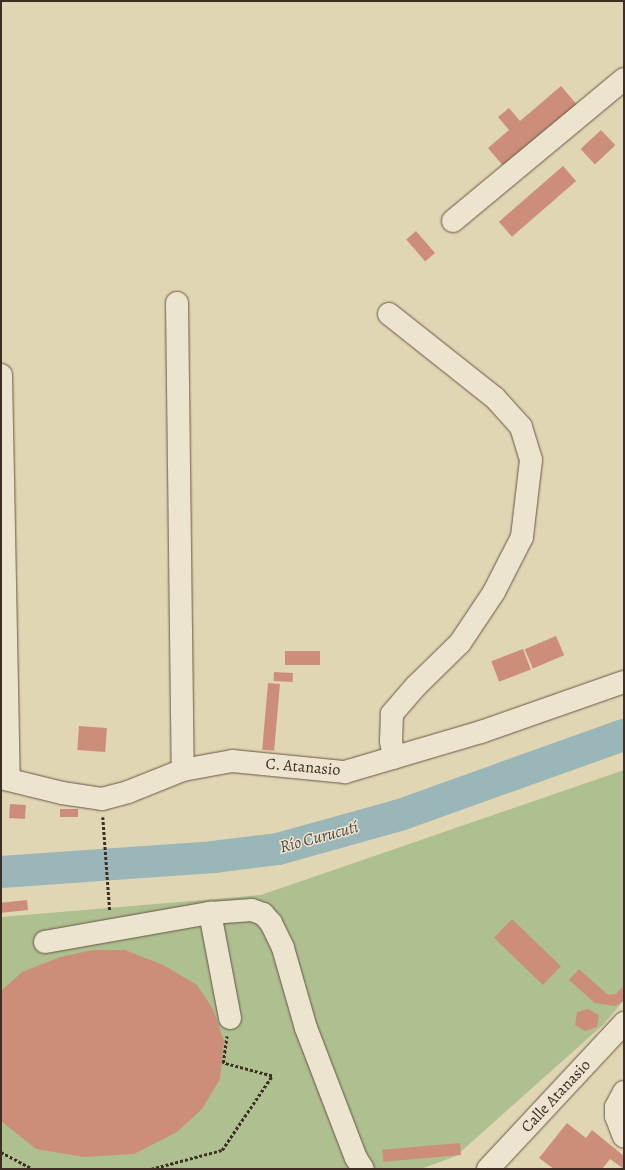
<!DOCTYPE html>
<html>
<head>
<meta charset="utf-8">
<style>
  body { margin:0 }
  #map { position:relative; width:625px; height:1170px; overflow:hidden; background:#e1d6b3; font-family:Alegreya,serif }
  div>[style] { position:absolute }
  .green>* { inset:0; background:#aebf90 }
  .river>* { height:32px; margin:-16px; padding:0 16px; transform-origin:16px; border-radius:16px; background:#9ab6b8 }
  .building>* { inset:0; background:#cc8e7a; transform-origin:0 0 }
  .path>* { height:2.5px; margin-top:-1.25px; transform-origin:0; background:repeating-linear-gradient(90deg,#3e2d23 0 3px,transparent 0 5px) }
  .roads { filter:drop-shadow(0 0 1px #675747) drop-shadow(0 0 1px #675747) }
  .minor>* { height:22px; margin:-11px; padding:0 11px; transform-origin:11px; border-radius:11px; background:#ece4ce }
  span { translate:-50% -50%; white-space:nowrap; text-align:center; line-height:1.15; -webkit-text-stroke:3px #ece4ce; paint-order:stroke }
  .street-label { font-size:16px; color:#3e2d23 }
  .water-label { font-size:17px; color:#504841; font-style:italic }
  .frame { position:absolute; inset:0; border:2px solid #3e2d23; pointer-events:none }
</style>
</head>
<body>
<div id="map">
  <div class="green">
    <div style="clip-path:polygon(624px 770px,624px 1000px,604px 1024px,456px 1156px,421px 1169px,1px 1169px,1px 917px,261px 895px)"></div>
  </div>
  <div class="river">
    <div style="left:1px;top:872px;width:213px;rotate:-4deg"></div>
    <div style="left:213px;top:857px;width:65px;rotate:-7deg"></div>
    <div style="left:278px;top:849px;width:127px;rotate:-15.6deg"></div>
    <div style="left:400px;top:815px;width:238px;rotate:-19.7deg"></div>
  </div>
  <div class="building">
    <div style="clip-path:polygon(561px 86px,578px 106px,504px 167px,488px 148px,509px 130px,498px 117px,509px 108px,520px 121px)"></div>
    <div style="left:601px;top:130px;width:21px;height:28px;rotate:47deg"></div>
    <div style="left:563px;top:166px;width:20px;height:85px;rotate:49deg"></div>
    <div style="left:416px;top:231px;width:29px;height:13px;rotate:49deg"></div>
    <div style="left:556px;top:636px;width:21px;height:34px;rotate:67deg"></div>
    <div style="left:523px;top:649px;width:22px;height:34px;rotate:69deg"></div>
    <div style="left:320px;top:651px;width:14px;height:35px;rotate:90deg"></div>
    <div style="left:274px;top:672px;width:19px;height:9px;rotate:3deg"></div>
    <div style="left:268px;top:683px;width:12px;height:67px;rotate:5deg"></div>
    <div style="left:79px;top:726px;width:28px;height:24px;rotate:4deg"></div>
    <div style="left:10px;top:804px;width:16px;height:14px;rotate:4deg"></div>
    <div style="left:60px;top:809px;width:18px;height:8px"></div>
    <div style="left:27px;top:900px;width:10px;height:26px;rotate:84deg"></div>
    <div style="left:512px;top:919px;width:68px;height:26px;rotate:44deg"></div>
    <div style="clip-path:polygon(93px 950px,125px 950px,163px 965px,197px 985px,213px 1009px,224px 1041px,220px 1079px,202px 1109px,177px 1132px,134px 1154px,84px 1157px,36px 1149px,1px 1121px,1px 991px,22px 972px,60px 957px)"></div>
    <div style="clip-path:polygon(579px 969px,608px 995px,616px 994px,624px 985px,624px 1001px,615px 1006px,595px 1003px,569px 980px)"></div>
    <div style="clip-path:polygon(588px 1009px,599px 1015px,597px 1027px,585px 1031px,575px 1025px,577px 1012px)"></div>
    <div style="clip-path:polygon(567px 1123px,586px 1138px,592px 1130px,624px 1156px,624px 1169px,610px 1159px,602px 1169px,554px 1169px,539px 1158px)"></div>
    <div style="left:460px;top:1143px;width:12px;height:78px;rotate:85deg"></div>
  </div>
  <div class="path">
    <div style="left:103px;top:817px;width:95px;rotate:85.8deg"></div>
    <div style="left:1px;top:1152px;width:36px;rotate:28deg"></div>
    <div style="left:151px;top:1169px;width:73px;rotate:-15deg"></div>
    <div style="left:222px;top:1150px;width:89px;rotate:-56deg"></div>
    <div style="left:272px;top:1076px;width:51px;rotate:-165.1deg"></div>
    <div style="left:223px;top:1063px;width:27px;rotate:-82deg"></div>
  </div>
  <div class="roads">
    <div class="minor">
      <div style="left:453px;top:221px;width:222px;rotate:-39.7deg"></div>
      <div style="left:177px;top:303px;width:467px;rotate:89.3deg"></div>
      <div style="left:389px;top:314px;width:135px;rotate:38.4deg"></div>
      <div style="left:495px;top:398px;width:39px;rotate:48deg"></div>
      <div style="left:521px;top:427px;width:34px;rotate:73deg"></div>
      <div style="left:531px;top:460px;width:78px;rotate:96.7deg"></div>
      <div style="left:522px;top:537px;width:62px;rotate:117deg"></div>
      <div style="left:494px;top:592px;width:61px;rotate:123.7deg"></div>
      <div style="left:460px;top:643px;width:62px;rotate:135.7deg"></div>
      <div style="left:416px;top:686px;width:37px;rotate:131deg"></div>
      <div style="left:392px;top:714px;width:27px;rotate:92deg"></div>
      <div style="left:391px;top:741px;width:17px;rotate:80deg"></div>
      <div style="left:1px;top:375px;width:404px;rotate:88.9deg"></div>
      <div style="left:1px;top:778px;width:63px;rotate:13.8deg"></div>
      <div style="left:62px;top:793px;width:40px;rotate:8.5deg"></div>
      <div style="left:102px;top:799px;width:27px;rotate:-15deg"></div>
      <div style="left:128px;top:792px;width:59px;rotate:-21.8deg"></div>
      <div style="left:183px;top:770px;width:50px;rotate:-10.4deg"></div>
      <div style="left:232px;top:761px;width:114px;rotate:5.6deg"></div>
      <div style="left:345px;top:772px;width:142px;rotate:-16.4deg"></div>
      <div style="left:481px;top:732px;width:151px;rotate:-19.3deg"></div>
      <div style="left:45px;top:942px;width:168px;rotate:-10deg"></div>
      <div style="left:230px;top:1018px;width:107px;rotate:-100.8deg"></div>
      <div style="left:210px;top:913px;width:42px;rotate:-4.1deg"></div>
      <div style="left:252px;top:910px;width:12px;rotate:20deg"></div>
      <div style="left:263px;top:914px;width:12px;rotate:48deg"></div>
      <div style="left:271px;top:923px;width:28px;rotate:64deg"></div>
      <div style="left:283px;top:948px;width:83px;rotate:74deg"></div>
      <div style="left:306px;top:1028px;width:139px;rotate:69deg"></div>
      <div style="left:356px;top:1158px;width:13px;rotate:58deg"></div>
      <div style="left:624px;top:1092px;width:17px;rotate:118deg"></div>
      <div style="left:616px;top:1107px;width:9px;rotate:90deg"></div>
      <div style="left:616px;top:1116px;width:22px;rotate:69deg"></div>
      <div style="left:488px;top:1169px;width:200px;rotate:-47deg"></div>
    </div>
  </div>
  <div class="street-label">
    <span style="left:303px;top:767px;rotate:5deg">C. Atanasio</span>
    <span style="left:556px;top:1096px;rotate:-47deg">Calle Atanasio</span>
  </div>
  <div class="water-label">
    <span style="left:319px;top:837px;rotate:-15deg">Río Curucutí</span>
  </div>
  <div class="frame"></div>
</div>
</body>
</html>
